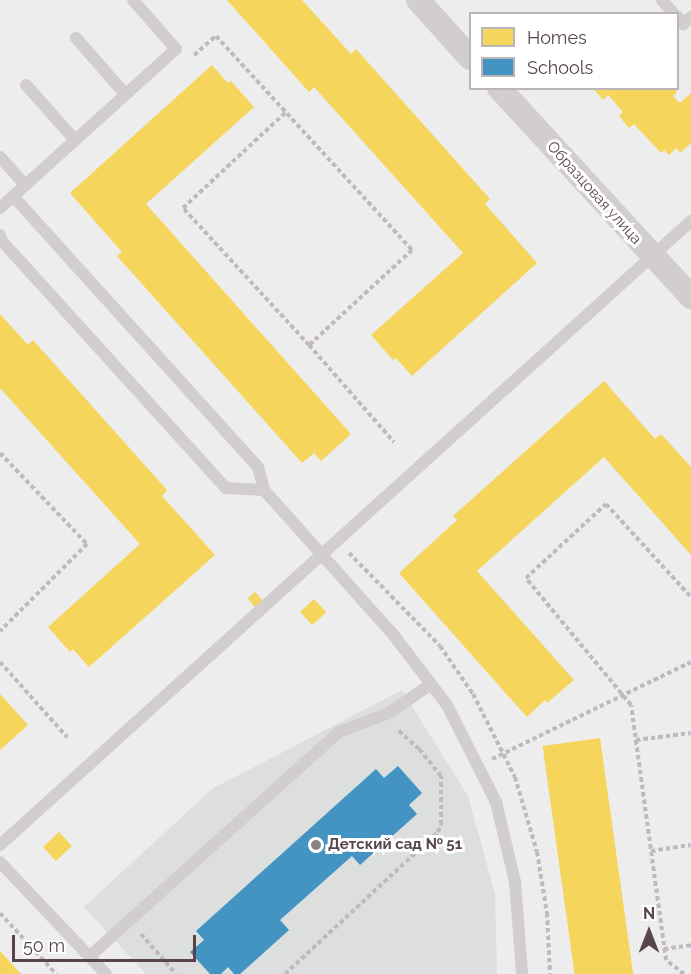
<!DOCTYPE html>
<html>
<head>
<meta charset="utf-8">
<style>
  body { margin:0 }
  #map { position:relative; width:691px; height:974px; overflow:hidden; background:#ecedec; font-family:Raleway,sans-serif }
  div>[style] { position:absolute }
  .education>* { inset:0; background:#dddfde }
  .homes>* { inset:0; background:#f6d55c; transform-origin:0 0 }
  .schools>* { inset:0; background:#4393c3 }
  .path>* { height:4px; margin-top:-2px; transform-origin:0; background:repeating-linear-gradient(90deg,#c2b8c2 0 4.5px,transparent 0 7.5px) }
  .lane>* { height:12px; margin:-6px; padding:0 6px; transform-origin:6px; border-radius:6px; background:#d2cdce }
  .street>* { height:24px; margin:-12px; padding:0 12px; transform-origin:12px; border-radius:12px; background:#d2cdce }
  .dots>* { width:16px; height:16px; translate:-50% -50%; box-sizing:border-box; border:3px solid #fff; border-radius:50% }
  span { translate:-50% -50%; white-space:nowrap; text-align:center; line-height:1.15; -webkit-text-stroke:6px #fff; paint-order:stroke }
  .street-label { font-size:15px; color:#57454a }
  .poi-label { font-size:15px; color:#57454a; font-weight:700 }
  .left { translate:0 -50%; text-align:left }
  .legend { position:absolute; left:469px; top:12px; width:210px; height:78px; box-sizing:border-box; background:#fff; border:2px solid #bcb5b7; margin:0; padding:8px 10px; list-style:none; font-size:18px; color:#57454a }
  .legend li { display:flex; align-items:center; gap:12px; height:30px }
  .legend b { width:30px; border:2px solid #bcb5b7 }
  .north { position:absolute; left:619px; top:902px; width:60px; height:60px; -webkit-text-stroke:4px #fff; paint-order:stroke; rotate:0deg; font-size:16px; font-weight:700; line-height:24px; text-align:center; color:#57454a }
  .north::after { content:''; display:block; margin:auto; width:21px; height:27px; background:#57454a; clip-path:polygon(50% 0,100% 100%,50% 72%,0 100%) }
  .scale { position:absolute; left:12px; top:935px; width:184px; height:27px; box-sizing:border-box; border:3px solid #57454a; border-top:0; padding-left:8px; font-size:18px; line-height:21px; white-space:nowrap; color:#57454a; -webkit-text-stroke:4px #fff; paint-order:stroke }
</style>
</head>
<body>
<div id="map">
  <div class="education">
    <div style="clip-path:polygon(402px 690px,468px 796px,495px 894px,497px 974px,146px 974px,84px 907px,212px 789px)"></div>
  </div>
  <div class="homes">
    <div style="clip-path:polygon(227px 0,302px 0,351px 54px,356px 49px,490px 199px,485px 204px,537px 263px,412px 376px,396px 358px,393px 360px,371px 335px,463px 253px,314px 87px,309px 92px)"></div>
    <div style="clip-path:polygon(212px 65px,228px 83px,231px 81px,254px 107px,146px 204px,351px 434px,321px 461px,314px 453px,302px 463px,117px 256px,122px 252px,70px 193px)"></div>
    <div style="clip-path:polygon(593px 88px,674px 88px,677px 92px,673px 96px,680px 103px,691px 93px,691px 143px,680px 153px,676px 148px,669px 155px,664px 150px,661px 153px,634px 124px,629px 128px,619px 116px,623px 112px,608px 95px,603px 100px)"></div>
    <div style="clip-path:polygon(0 314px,28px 345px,33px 340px,167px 490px,162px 496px,215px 555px,89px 667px,73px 649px,70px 652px,48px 627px,140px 544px,0 388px)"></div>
    <div style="clip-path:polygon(604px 381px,655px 439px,661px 434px,691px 467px,691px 555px,604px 457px,477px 571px,574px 680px,547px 703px,545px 700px,527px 717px,399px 573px,457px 520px,453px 516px)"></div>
    <div style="left:255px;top:592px;width:13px;height:10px;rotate:48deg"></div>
    <div style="left:314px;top:599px;width:18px;height:19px;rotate:47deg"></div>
    <div style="clip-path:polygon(0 694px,28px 725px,0 750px)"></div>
    <div style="left:600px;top:738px;width:238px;height:58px;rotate:82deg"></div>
    <div style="left:59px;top:832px;width:19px;height:22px;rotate:47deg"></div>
    <div style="clip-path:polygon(0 951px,21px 974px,0 974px)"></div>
  </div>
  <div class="schools">
    <div style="clip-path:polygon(398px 766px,422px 793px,409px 805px,417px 814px,360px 865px,352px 856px,280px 920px,289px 930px,240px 974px,234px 974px,228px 967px,221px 974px,210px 974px,190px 952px,204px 940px,196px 931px,376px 769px,384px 778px)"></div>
  </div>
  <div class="path">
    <div style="left:194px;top:55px;width:29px;rotate:-41deg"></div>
    <div style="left:216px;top:36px;width:290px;rotate:47.5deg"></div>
    <div style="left:412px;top:250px;width:140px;rotate:137.3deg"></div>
    <div style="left:309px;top:345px;width:186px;rotate:-132.6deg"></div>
    <div style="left:183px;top:208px;width:141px;rotate:-43deg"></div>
    <div style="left:309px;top:345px;width:129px;rotate:48.8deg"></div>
    <div style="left:0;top:453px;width:126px;rotate:46.3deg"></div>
    <div style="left:87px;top:544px;width:123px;rotate:135deg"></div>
    <div style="left:349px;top:553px;width:130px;rotate:45.6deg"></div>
    <div style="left:440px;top:646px;width:58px;rotate:55.5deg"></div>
    <div style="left:473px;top:694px;width:93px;rotate:63.2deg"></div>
    <div style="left:515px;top:777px;width:78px;rotate:73.7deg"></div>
    <div style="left:537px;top:852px;width:62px;rotate:80.7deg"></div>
    <div style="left:547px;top:913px;width:61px;rotate:87.2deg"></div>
    <div style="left:0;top:662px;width:101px;rotate:48.2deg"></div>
    <div style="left:636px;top:740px;width:55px;rotate:-7.3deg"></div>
    <div style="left:492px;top:759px;width:221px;rotate:-26deg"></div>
    <div style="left:651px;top:851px;width:40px;rotate:-8.5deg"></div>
    <div style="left:0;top:913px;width:83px;rotate:47.4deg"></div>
    <div style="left:141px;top:934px;width:53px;rotate:48.8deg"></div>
    <div style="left:664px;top:949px;width:27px;rotate:-8deg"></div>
    <div style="left:285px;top:974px;width:209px;rotate:-42.9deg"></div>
    <div style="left:438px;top:832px;width:9px;rotate:-69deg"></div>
    <div style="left:441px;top:824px;width:48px;rotate:-90deg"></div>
    <div style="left:441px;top:776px;width:35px;rotate:-129deg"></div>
    <div style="left:419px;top:749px;width:30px;rotate:-138deg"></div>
    <div style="left:684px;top:974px;width:23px;rotate:-142deg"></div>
    <div style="left:666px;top:960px;width:257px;rotate:-97.8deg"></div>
    <div style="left:631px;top:705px;width:165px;rotate:-129.6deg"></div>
    <div style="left:526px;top:578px;width:109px;rotate:-42.8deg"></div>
    <div style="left:606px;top:504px;width:126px;rotate:47.6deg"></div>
  </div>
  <div class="lane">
    <div style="left:662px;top:0;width:18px;rotate:49deg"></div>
    <div style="left:678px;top:17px;width:9px;rotate:54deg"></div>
    <div style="left:683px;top:24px;width:11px;rotate:-41deg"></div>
    <div style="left:76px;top:38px;width:74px;rotate:48.8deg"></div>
    <div style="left:26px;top:85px;width:74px;rotate:48.3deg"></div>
    <div style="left:0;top:157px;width:38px;rotate:48deg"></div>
    <div style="left:13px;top:196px;width:365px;rotate:47.9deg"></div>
    <div style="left:258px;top:467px;width:24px;rotate:75deg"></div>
    <div style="left:264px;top:490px;width:192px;rotate:48.2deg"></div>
    <div style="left:392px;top:633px;width:91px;rotate:52.6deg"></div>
    <div style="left:447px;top:705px;width:109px;rotate:63.2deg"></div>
    <div style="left:496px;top:802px;width:82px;rotate:76.6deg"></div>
    <div style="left:515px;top:882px;width:92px;rotate:85.6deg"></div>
    <div style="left:0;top:208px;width:237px;rotate:-42.1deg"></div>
    <div style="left:176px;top:49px;width:65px;rotate:-131.3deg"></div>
    <div style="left:0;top:235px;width:5px;rotate:79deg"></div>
    <div style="left:1px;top:240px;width:335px;rotate:47.8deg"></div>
    <div style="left:226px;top:488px;width:38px;rotate:3deg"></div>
    <div style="left:0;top:845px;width:931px;rotate:-42.08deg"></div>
    <div style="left:0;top:862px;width:154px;rotate:46.6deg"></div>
    <div style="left:90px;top:956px;width:335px;rotate:-42deg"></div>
    <div style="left:339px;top:732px;width:53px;rotate:-20.8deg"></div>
    <div style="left:389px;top:713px;width:51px;rotate:-34.6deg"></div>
  </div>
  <div class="street">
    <div style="left:418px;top:0;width:78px;rotate:48.1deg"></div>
    <div style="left:499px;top:88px;width:284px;rotate:47.4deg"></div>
  </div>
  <div class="dots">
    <div style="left:316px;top:845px;background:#8b8083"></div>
  </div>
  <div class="street-label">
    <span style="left:594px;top:193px;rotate:48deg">Образцовая улица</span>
  </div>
  <div class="poi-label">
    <span class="left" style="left:328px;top:845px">Детский сад № 51</span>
  </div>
  <ul class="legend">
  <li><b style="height:16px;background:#f6d55c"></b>Homes</li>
  <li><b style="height:16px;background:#4393c3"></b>Schools</li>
  </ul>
  <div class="north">N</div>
  <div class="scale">50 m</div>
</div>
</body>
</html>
